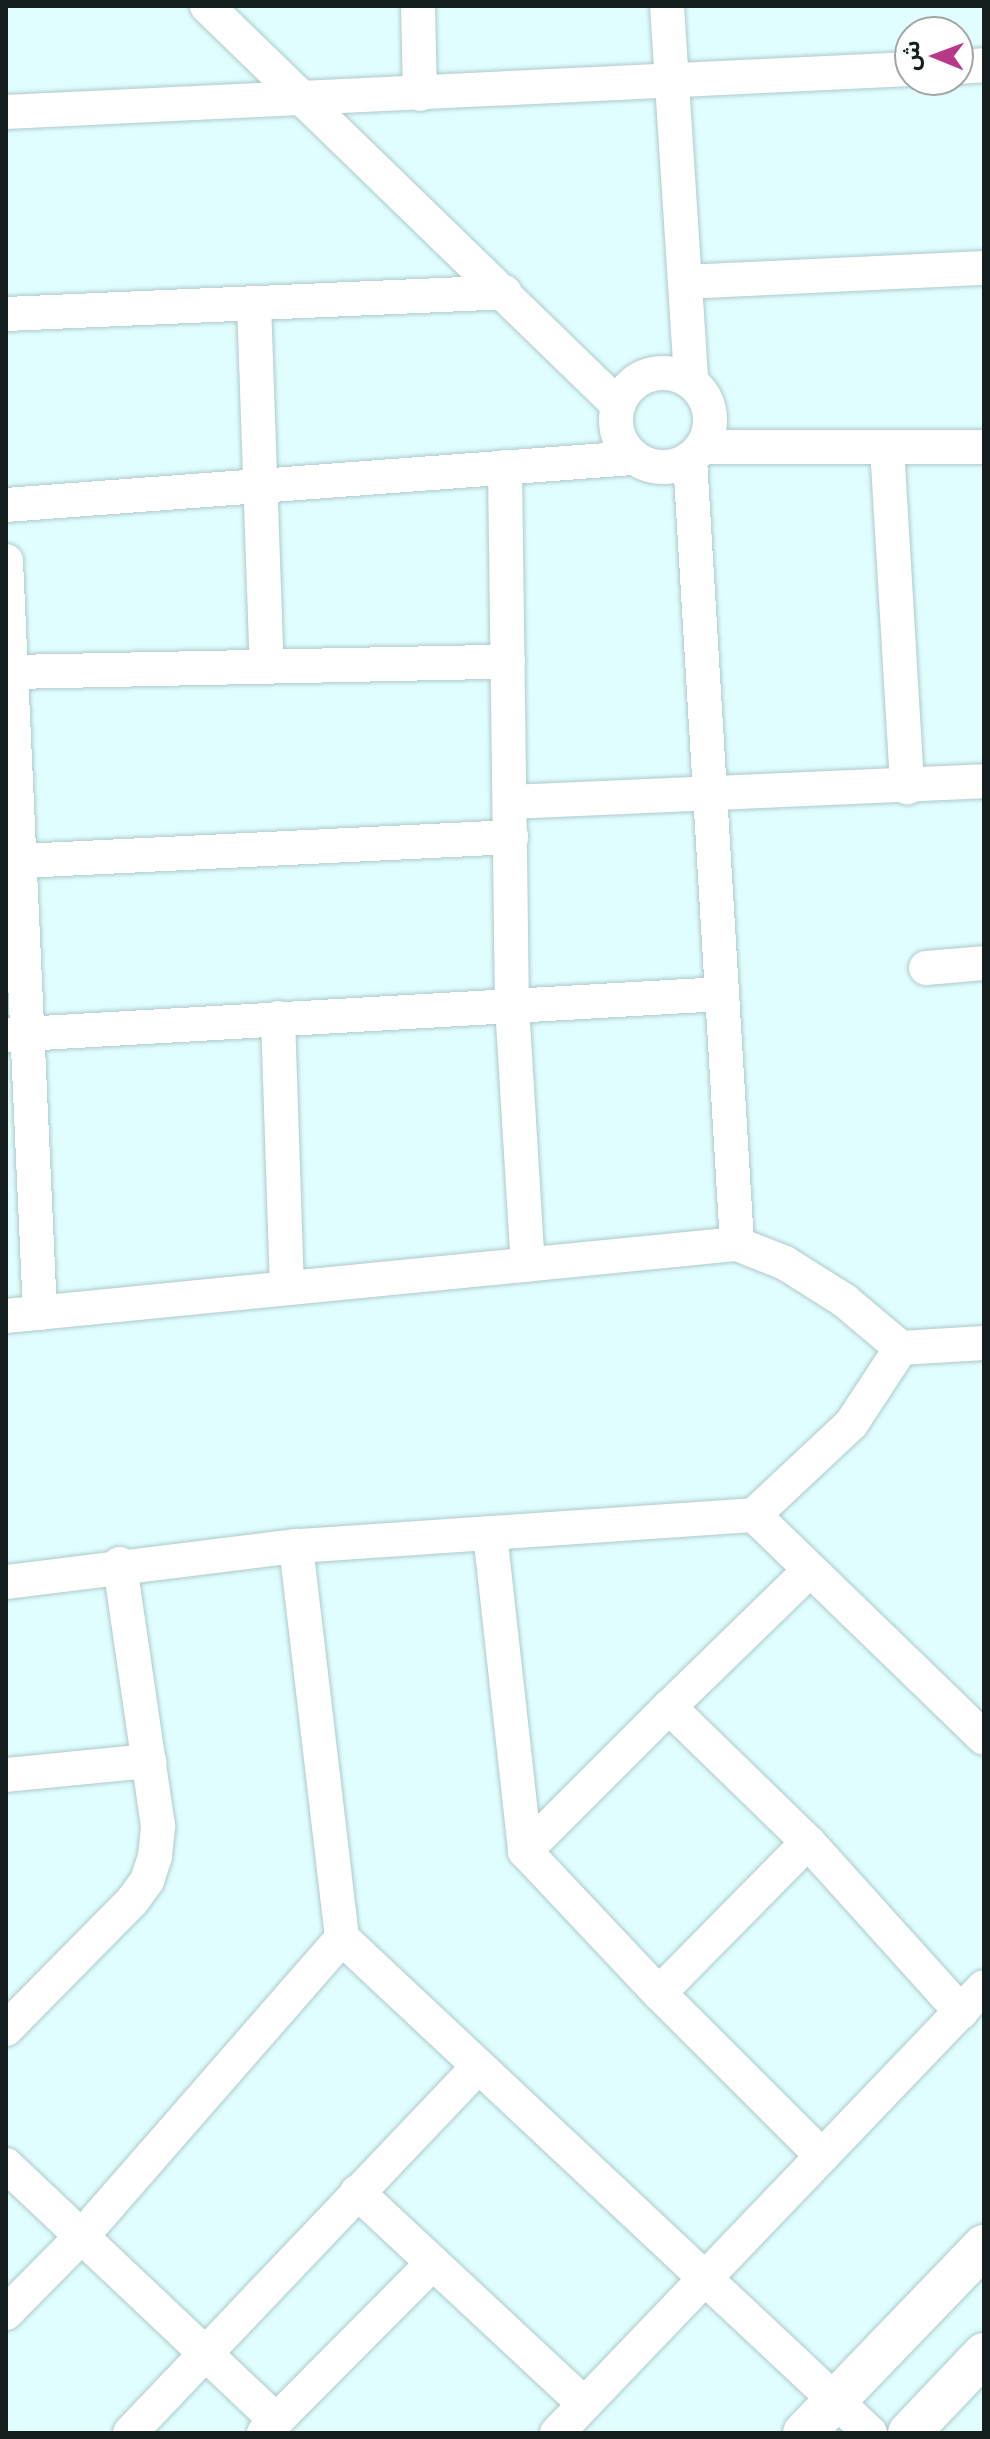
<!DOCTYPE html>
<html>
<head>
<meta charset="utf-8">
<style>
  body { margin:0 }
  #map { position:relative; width:990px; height:2439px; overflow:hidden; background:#e1feff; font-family:"Roboto Condensed","Noto Sans Arabic",sans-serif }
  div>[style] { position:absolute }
  .roads { filter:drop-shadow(0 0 2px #aec9ca) drop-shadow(0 0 2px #aec9ca) }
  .minor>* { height:34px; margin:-17px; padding:0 17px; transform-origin:17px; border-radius:17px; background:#fff }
  .minor>.ring { margin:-17px; padding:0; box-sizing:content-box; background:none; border:34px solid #fff; border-radius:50% }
  .tertiary>* { height:42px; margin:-21px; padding:0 21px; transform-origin:21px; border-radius:21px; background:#fff }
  span { translate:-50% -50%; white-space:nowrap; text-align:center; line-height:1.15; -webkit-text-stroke:6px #fff; paint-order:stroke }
  .frame { position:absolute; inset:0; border:8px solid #151f1f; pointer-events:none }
  .north { position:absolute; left:894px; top:16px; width:80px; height:80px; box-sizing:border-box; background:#fff; border:2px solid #a1a5a5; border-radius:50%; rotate:271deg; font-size:22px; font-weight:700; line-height:32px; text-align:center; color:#151f1f }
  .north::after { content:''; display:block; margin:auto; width:28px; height:36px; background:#b63886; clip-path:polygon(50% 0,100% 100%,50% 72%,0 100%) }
</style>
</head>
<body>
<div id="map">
  <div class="roads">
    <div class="minor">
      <div style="left:207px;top:6px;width:571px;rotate:44.15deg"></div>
      <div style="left:418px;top:6px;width:88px;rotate:88.7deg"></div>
      <div style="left:667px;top:6px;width:376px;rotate:86.3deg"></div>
      <div style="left:958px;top:67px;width:26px;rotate:-4deg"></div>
      <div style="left:6px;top:112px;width:905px;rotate:-2.72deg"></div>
      <div style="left:685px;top:282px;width:299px;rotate:-2.7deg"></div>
      <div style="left:254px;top:303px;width:364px;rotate:88deg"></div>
      <div style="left:6px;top:314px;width:499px;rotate:-2.5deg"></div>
      <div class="ring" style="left:616px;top:373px;width:60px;height:60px"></div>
      <div style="left:702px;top:447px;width:282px"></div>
      <div style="left:887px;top:447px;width:341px;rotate:86.6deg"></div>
      <div style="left:690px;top:459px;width:786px;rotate:86.57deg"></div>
      <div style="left:505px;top:467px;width:539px;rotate:89.26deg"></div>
      <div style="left:512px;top:1006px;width:259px;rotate:86.5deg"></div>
      <div style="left:6px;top:505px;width:629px;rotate:-4.29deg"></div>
      <div style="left:6px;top:561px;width:753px;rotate:87.41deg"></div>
      <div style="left:12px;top:672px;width:496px;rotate:-1.2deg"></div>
      <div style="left:510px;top:802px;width:474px;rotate:-2.5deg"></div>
      <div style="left:22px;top:861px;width:490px;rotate:-2.8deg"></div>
      <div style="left:926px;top:968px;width:58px;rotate:-4.9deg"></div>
      <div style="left:278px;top:1018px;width:270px;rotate:88.1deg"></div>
      <div style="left:6px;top:1035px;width:716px;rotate:-3.28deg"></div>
      <div style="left:6px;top:1316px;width:735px;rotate:-5.63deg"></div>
      <div style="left:737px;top:1244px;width:52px;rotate:21.6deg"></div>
      <div style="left:785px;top:1263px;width:71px;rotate:32.3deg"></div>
      <div style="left:845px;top:1301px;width:73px;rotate:40deg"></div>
      <div style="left:901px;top:1348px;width:91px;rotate:123.3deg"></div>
      <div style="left:851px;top:1424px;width:133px;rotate:136.8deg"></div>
      <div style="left:754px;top:1515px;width:459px;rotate:176.1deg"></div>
      <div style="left:296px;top:1546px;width:292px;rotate:172.9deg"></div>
      <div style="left:901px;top:1348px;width:83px;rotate:-3.4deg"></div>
      <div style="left:754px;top:1515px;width:320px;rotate:44.1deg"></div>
      <div style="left:490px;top:1533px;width:320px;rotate:83.7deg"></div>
      <div style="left:525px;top:1851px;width:204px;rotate:-45deg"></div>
      <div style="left:296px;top:1546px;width:395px;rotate:83.3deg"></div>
      <div style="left:342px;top:1938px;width:724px;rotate:43.15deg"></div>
      <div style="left:810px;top:1570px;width:197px;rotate:135.8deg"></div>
      <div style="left:669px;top:1707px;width:194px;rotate:44.2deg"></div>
      <div style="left:808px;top:1842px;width:229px;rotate:48deg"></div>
      <div style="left:6px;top:1775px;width:144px;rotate:-5.6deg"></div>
      <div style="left:808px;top:1842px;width:212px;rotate:134.6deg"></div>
      <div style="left:659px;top:1993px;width:231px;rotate:45deg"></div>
      <div style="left:525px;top:1851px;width:195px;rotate:46.7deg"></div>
      <div style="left:6px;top:2029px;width:181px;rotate:-45.4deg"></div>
      <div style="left:133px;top:1900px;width:24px;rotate:-54deg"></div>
      <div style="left:147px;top:1881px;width:26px;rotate:-72deg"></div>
      <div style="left:155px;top:1856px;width:30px;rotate:-84deg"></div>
      <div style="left:158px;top:1826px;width:265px;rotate:-98.3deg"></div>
      <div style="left:6px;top:2165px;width:371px;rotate:43.4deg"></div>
      <div style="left:357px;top:2192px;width:311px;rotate:43deg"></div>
      <div style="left:6px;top:2313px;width:108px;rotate:-45.4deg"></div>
      <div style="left:82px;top:2236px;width:395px;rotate:-48.9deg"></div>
      <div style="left:130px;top:2433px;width:502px;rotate:-46.45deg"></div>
      <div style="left:264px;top:2433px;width:240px;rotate:-45.2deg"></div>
      <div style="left:557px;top:2433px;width:617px;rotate:-46.25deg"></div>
    </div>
    <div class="tertiary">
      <div style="left:804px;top:2433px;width:260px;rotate:-46.1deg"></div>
      <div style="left:909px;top:2433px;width:109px;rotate:-46.5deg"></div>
    </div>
  </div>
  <div class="frame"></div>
  <div class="north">ش</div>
</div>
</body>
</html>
